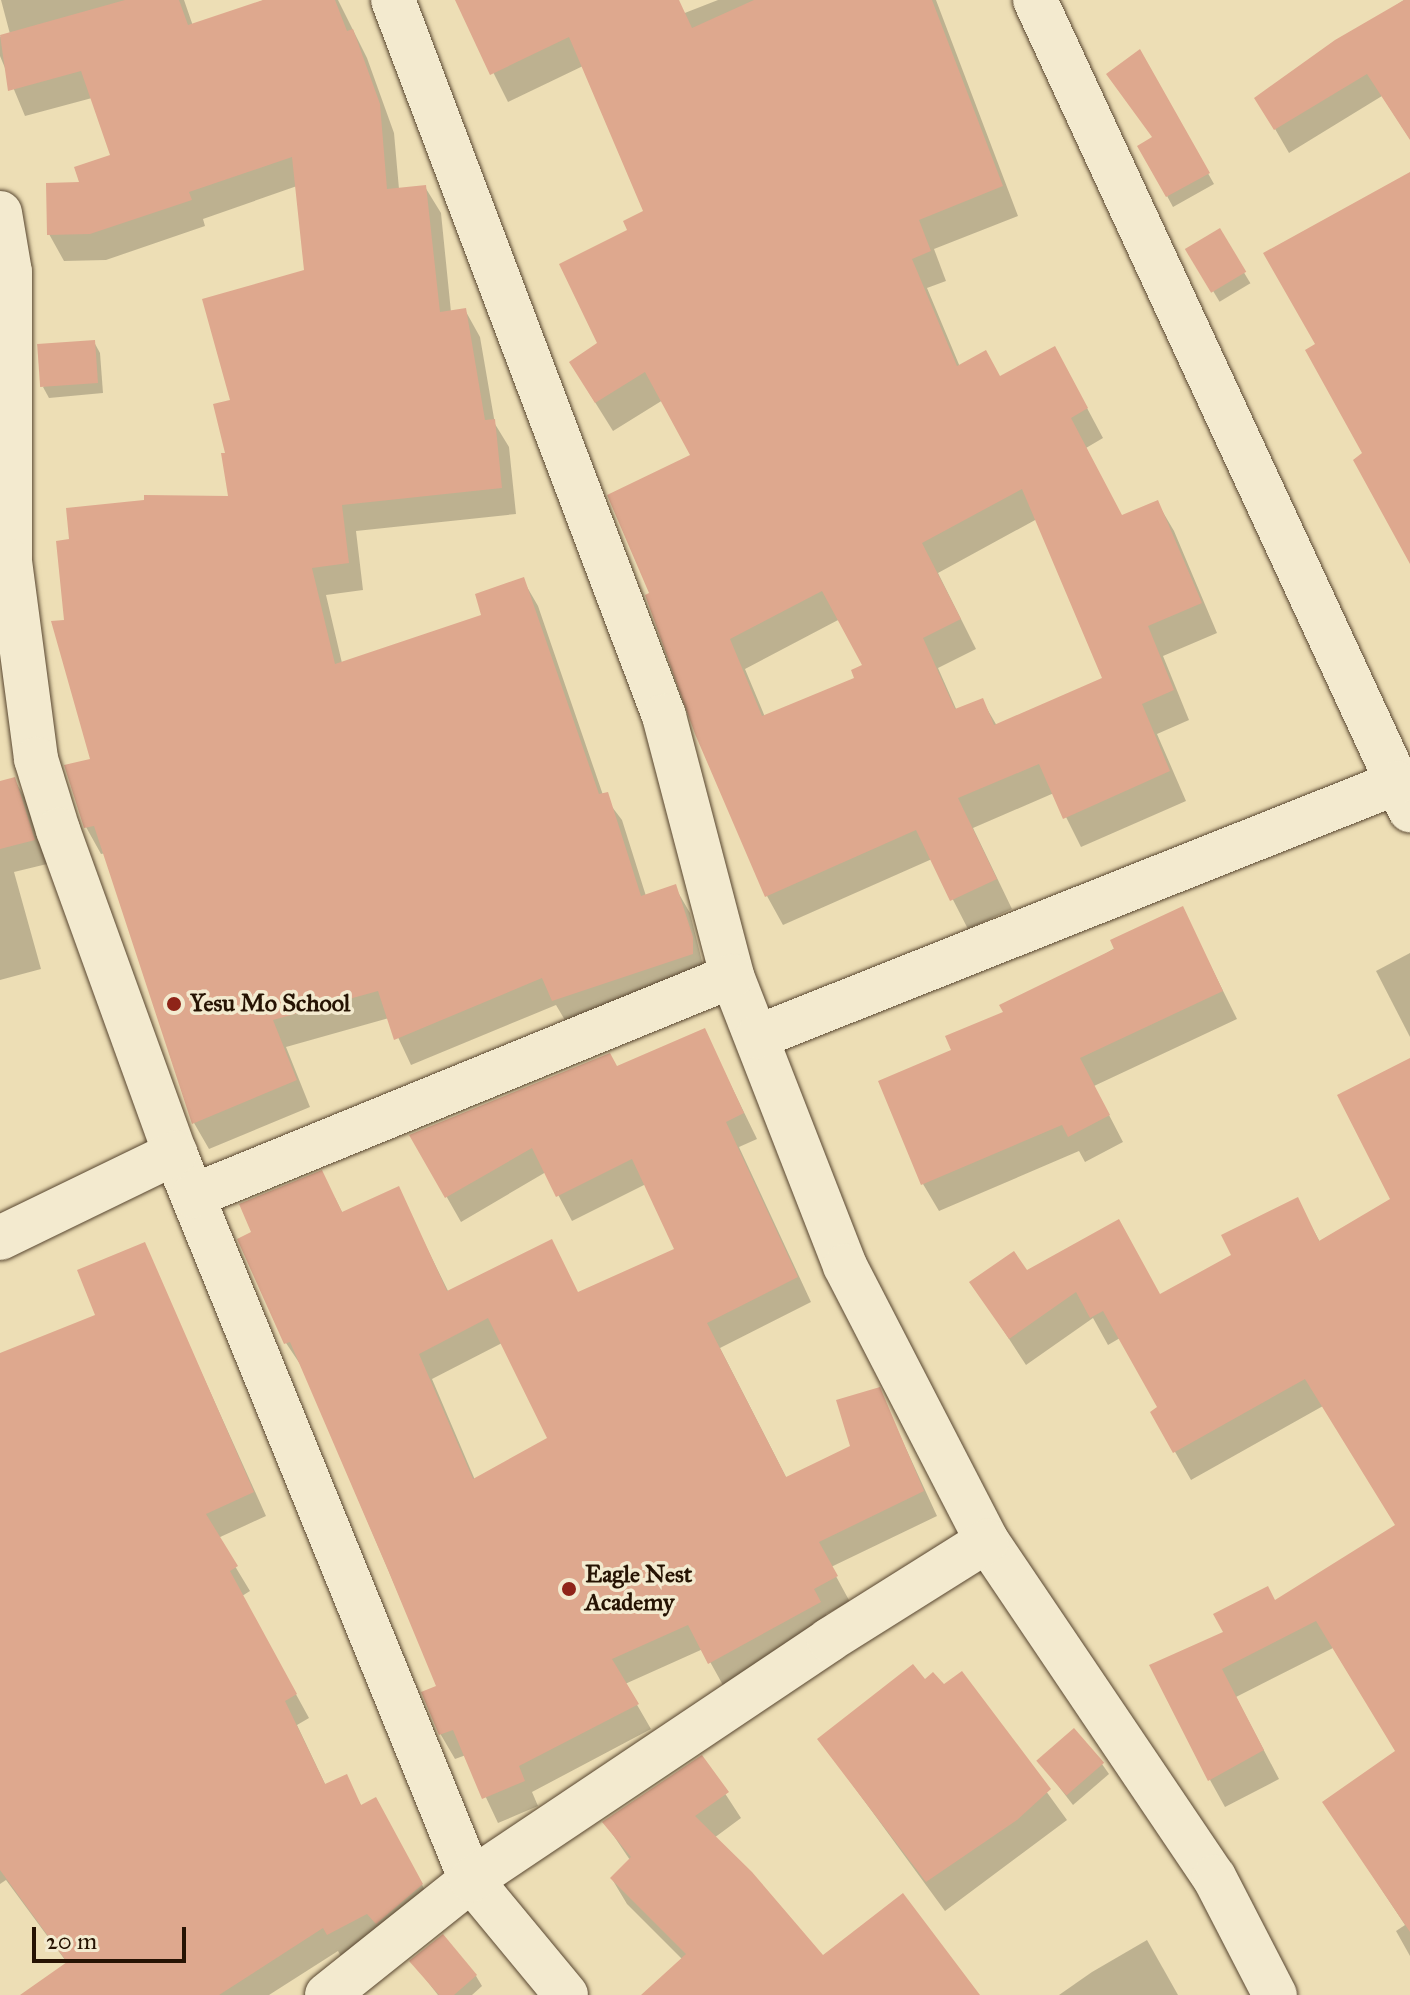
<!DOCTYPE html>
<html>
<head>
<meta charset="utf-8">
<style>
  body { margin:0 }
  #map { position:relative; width:1410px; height:1995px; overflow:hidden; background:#eddeb5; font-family:"IM FELL Great Primer",serif }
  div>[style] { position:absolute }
  .shadow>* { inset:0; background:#0003; transform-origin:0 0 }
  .building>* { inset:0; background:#dea88e; transform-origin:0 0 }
  .roads { filter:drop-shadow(0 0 2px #584630) drop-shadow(0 0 2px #584630) }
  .minor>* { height:44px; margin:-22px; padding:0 22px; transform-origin:22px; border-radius:22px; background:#f3eacf }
  .dots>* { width:22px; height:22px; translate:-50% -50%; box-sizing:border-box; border:4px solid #f3eacf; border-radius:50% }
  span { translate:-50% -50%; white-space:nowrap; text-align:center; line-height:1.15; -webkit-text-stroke:7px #f3eacf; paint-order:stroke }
  .poi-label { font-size:24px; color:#261303; font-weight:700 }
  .left { translate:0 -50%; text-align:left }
  .scale { position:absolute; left:32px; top:1927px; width:154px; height:36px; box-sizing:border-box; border:4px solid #261303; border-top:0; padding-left:10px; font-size:24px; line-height:28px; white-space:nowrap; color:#261303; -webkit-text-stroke:6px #f3eacf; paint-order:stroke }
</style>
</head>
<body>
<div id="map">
  <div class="shadow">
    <div style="clip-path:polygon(1px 0,184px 0,193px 26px,264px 0,338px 0,367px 58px,394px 133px,399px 189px,425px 187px,441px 213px,451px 312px,465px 310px,480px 337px,495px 424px,509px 447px,516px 514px,356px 531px,363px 590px,326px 595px,342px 663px,483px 616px,523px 580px,538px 606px,603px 795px,622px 820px,646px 896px,675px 887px,690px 913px,707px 981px,569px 1027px,556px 1005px,411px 1065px,389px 1018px,286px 1047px,310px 1107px,209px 1149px,194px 1123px,106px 853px,101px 854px,86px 827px,93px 760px,66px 621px,230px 498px,232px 401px,306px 272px,297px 186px,203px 219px,205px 226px,106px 260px,64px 261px,49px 234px,82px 184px,112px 156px,92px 98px,25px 116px,0 56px,0 37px,10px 34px)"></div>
    <div style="clip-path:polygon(evenodd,457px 0,618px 0,613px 41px,718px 0,936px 0,1018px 216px,934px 249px,946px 281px,927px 288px,960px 367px,1000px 378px,1071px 378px,1103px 438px,1086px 448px,1122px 517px,1157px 502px,1174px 531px,1217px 633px,1163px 656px,1189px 720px,1157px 734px,1186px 801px,1081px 847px,1054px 793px,973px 828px,1012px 909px,968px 929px,932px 859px,783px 925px,767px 896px,652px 594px,693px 456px,663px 400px,613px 431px,588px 391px,630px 231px,646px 212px,583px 66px,508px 102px,457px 0,1037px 519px,1105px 679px,997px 726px,982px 700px,957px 711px,938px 668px,976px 649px,938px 573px,1037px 519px,457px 0,840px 619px,865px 665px,857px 679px,765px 717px,745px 669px,840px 619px)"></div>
    <div style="clip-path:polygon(1404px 0,1410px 0,1410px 139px,1382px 96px,1289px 153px,1257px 98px)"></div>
    <div style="clip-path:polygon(1140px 52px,1214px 184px,1173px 207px,1140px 146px,1153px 139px)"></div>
    <div style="left:1219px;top:231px;width:61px;height:36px;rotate:59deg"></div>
    <div style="clip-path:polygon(94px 342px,100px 353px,103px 393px,49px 398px,43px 387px)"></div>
    <div style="clip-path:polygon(14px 779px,28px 803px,47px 864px,14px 872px,41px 969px,0 980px,0 783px)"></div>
    <div style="clip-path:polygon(1182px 908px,1237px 1019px,1094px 1086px,1123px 1142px,1085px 1162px,1079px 1151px,939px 1211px,923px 1184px,953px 1051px,1006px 1013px)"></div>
    <div style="clip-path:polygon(1410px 953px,1410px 1037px,1376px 971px)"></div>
    <div style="clip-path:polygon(evenodd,704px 1030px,757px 1139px,739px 1147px,811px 1302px,720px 1348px,787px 1479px,852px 1447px,879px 1390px,937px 1516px,831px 1567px,850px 1602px,826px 1614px,833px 1627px,724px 1687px,703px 1649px,625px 1684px,651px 1729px,532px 1792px,538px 1806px,498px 1823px,466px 1755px,455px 1759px,441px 1735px,424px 1693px,438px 1687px,302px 1367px,286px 1343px,335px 1198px,343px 1214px,398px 1189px,449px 1293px,579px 1294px,677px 1250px,646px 1184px,572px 1221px,546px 1172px,461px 1222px,412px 1136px,617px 1069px,704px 1030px,502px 1343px,549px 1439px,475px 1480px,432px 1379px,502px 1343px)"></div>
    <div style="clip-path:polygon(1410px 1061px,1410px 1956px,1396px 1931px,1405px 1925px,1324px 1802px,1397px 1752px,1333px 1648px,1236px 1697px,1279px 1779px,1225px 1807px,1210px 1780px,1225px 1633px,1397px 1526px,1323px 1406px,1191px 1480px,1153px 1413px,1159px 1408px,1120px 1338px,1108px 1345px,1093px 1318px,1026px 1365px,972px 1282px,1027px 1272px,1160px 1297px,1233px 1255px,1297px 1200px,1320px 1242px,1392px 1200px)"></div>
    <div style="clip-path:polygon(144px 1245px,266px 1516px,218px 1538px,250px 1591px,242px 1596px,309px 1718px,297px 1725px,326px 1786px,346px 1777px,362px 1807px,389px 1823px,435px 1909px,342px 1958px,338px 1951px,269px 1995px,24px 1995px,68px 1964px,6px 1880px,0 1884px,0 1355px,98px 1316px)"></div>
    <div style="clip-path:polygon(961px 1674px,1067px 1820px,945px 1911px,819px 1739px,925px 1681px,943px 1687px)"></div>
    <div style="clip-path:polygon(702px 1758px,741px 1818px,714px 1838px,822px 1958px,978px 1995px,644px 1995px,683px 1960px,627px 1904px,612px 1879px,630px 1860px,605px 1823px)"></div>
    <div style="clip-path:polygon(1039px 1761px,1102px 1764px,1109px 1774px,1073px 1805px)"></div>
    <div style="clip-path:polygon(1147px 1940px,1178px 1995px,1059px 1995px,1092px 1972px)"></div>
    <div style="clip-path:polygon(412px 1962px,476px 1976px,482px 1986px,472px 1995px,438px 1995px)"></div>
  </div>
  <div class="building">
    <div style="clip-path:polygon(125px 0,179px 0,188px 25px,263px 0,335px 0,347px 31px,353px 29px,380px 104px,387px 189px,426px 185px,440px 312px,466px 308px,485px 420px,495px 419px,502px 488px,342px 505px,349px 563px,312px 568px,335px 664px,481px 615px,475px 594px,524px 577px,599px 794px,608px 792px,641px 896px,676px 884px,693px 937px,693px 954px,552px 1001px,542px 978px,394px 1040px,378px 991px,273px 1020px,297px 1080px,192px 1124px,94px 826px,84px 828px,64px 765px,90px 759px,51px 621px,64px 620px,56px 541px,69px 539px,66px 508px,144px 500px,144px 495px,228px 496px,221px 453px,225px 453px,213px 404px,230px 400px,202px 299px,304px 270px,292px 157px,189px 192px,192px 200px,90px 234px,47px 235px,46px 183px,79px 182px,74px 167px,110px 155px,81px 71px,8px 91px,0 35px)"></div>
    <div style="clip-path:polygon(evenodd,455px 0,679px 0,692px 28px,754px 0,932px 0,1003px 186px,919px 220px,931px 251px,912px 259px,957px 366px,986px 350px,1000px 376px,1055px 346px,1088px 408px,1071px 418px,1122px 515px,1158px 500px,1202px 603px,1148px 626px,1174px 690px,1142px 704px,1170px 771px,1063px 819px,1039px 764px,958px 798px,997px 879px,950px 901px,916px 830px,765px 897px,695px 734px,645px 595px,649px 593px,607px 495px,690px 455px,645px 372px,595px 403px,569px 362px,597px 343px,559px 264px,627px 230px,623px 221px,643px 211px,569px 37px,490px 75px,455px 0,1022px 489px,1102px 678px,994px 725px,983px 698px,955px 709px,923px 638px,961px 619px,922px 543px,1022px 489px,455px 0,822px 591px,862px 665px,851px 670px,854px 678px,762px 716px,730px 639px,822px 591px)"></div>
    <div style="clip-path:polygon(1404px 0,1410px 0,1410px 140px,1367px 74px,1274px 130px,1254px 98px,1335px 40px)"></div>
    <div style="clip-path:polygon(1140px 49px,1210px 173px,1166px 197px,1137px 146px,1152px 137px,1106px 74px)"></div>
    <div style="clip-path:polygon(1410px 172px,1410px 564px,1353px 460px,1362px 453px,1305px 350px,1315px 344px,1263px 253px)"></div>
    <div style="left:1220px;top:228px;width:51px;height:41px;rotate:59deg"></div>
    <div style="left:95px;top:340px;width:43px;height:58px;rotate:86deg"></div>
    <div style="clip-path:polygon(15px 777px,35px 840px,0 849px,0 781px)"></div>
    <div style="clip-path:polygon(1183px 906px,1223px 991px,1080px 1058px,1110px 1115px,1068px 1137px,1062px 1125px,921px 1185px,878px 1081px,951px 1050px,945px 1036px,1003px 1012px,999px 1005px,1114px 949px,1110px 940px)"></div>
    <div style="clip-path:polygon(evenodd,705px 1028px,744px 1113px,726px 1122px,798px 1277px,707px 1323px,786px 1477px,850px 1446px,836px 1400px,880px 1387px,924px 1491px,819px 1542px,838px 1576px,814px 1589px,821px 1602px,708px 1664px,688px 1625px,612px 1659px,639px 1704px,519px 1766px,525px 1781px,482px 1799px,453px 1730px,439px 1735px,421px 1692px,436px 1686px,388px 1570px,290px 1342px,284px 1344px,237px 1239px,251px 1232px,239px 1204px,322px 1170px,342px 1212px,399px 1186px,447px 1291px,552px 1239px,578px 1292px,674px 1249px,632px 1159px,556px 1197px,532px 1148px,445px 1198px,409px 1135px,610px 1053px,617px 1066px,705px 1028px,488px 1318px,547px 1438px,473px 1479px,419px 1354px,488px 1318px)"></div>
    <div style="clip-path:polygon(1410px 1058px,1410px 1932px,1322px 1802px,1395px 1751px,1316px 1621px,1222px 1669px,1264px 1750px,1208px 1781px,1149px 1665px,1223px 1632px,1213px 1614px,1268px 1586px,1275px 1600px,1395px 1525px,1305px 1379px,1173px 1453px,1150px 1412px,1157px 1407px,1103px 1311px,1090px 1318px,1076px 1292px,1009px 1339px,969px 1282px,1014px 1251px,1027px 1270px,1119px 1219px,1160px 1294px,1231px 1255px,1221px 1235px,1298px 1197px,1319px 1241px,1390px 1199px,1337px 1095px)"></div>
    <div style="clip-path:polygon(145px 1242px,254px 1492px,206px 1514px,238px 1566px,230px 1571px,297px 1694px,285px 1701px,325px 1784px,347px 1774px,361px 1805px,376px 1797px,423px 1884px,376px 1924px,367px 1914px,327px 1935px,323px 1928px,219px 1995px,20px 1995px,67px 1962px,0 1870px,0 1353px,95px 1315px,77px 1270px)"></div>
    <div style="clip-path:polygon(913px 1664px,925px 1679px,933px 1672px,944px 1684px,962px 1671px,1051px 1789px,1017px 1820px,926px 1882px,817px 1739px)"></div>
    <div style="left:1074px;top:1728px;width:46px;height:50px;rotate:49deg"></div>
    <div style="clip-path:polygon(702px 1755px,729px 1792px,695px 1816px,752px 1872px,823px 1955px,903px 1893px,980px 1995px,641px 1995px,686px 1954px,610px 1878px,631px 1857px,602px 1822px)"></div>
    <div style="clip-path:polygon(443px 1934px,477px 1975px,454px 1995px,439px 1995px,409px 1961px)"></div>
  </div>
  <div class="roads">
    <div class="minor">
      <div style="left:393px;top:0;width:766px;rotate:69.27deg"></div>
      <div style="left:664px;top:716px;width:269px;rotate:75.3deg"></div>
      <div style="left:732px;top:976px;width:311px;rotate:68.7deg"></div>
      <div style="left:845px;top:1266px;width:309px;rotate:62.7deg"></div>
      <div style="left:987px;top:1541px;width:405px;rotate:56deg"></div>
      <div style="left:1214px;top:1877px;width:133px;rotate:62.7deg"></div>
      <div style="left:1035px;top:0;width:893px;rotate:65.16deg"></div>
      <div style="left:0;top:213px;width:60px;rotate:80.4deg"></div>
      <div style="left:10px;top:272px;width:289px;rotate:90deg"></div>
      <div style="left:10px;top:561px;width:200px;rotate:82.5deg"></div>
      <div style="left:36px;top:759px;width:74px;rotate:72.8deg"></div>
      <div style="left:58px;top:830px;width:344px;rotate:70.1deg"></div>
      <div style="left:175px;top:1153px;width:785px;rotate:67.85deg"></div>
      <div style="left:471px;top:1880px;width:149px;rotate:50.4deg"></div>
      <div style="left:757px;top:1037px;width:688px;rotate:-21.68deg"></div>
      <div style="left:193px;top:1196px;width:582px;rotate:-22.2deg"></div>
      <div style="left:0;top:1238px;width:195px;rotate:-25.9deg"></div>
      <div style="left:327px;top:1995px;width:184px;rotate:-38.6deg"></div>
      <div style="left:471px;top:1880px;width:431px;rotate:-33.8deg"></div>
      <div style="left:829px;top:1640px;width:186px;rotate:-32.1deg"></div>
    </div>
  </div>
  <div class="dots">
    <div style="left:174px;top:1004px;background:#8f2418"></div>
    <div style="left:569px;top:1589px;background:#8f2418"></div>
  </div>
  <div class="poi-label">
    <span class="left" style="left:190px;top:1004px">Yesu Mo School</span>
    <span class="left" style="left:585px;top:1589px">Eagle Nest<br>Academy</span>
  </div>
  <div class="scale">20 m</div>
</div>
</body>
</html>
